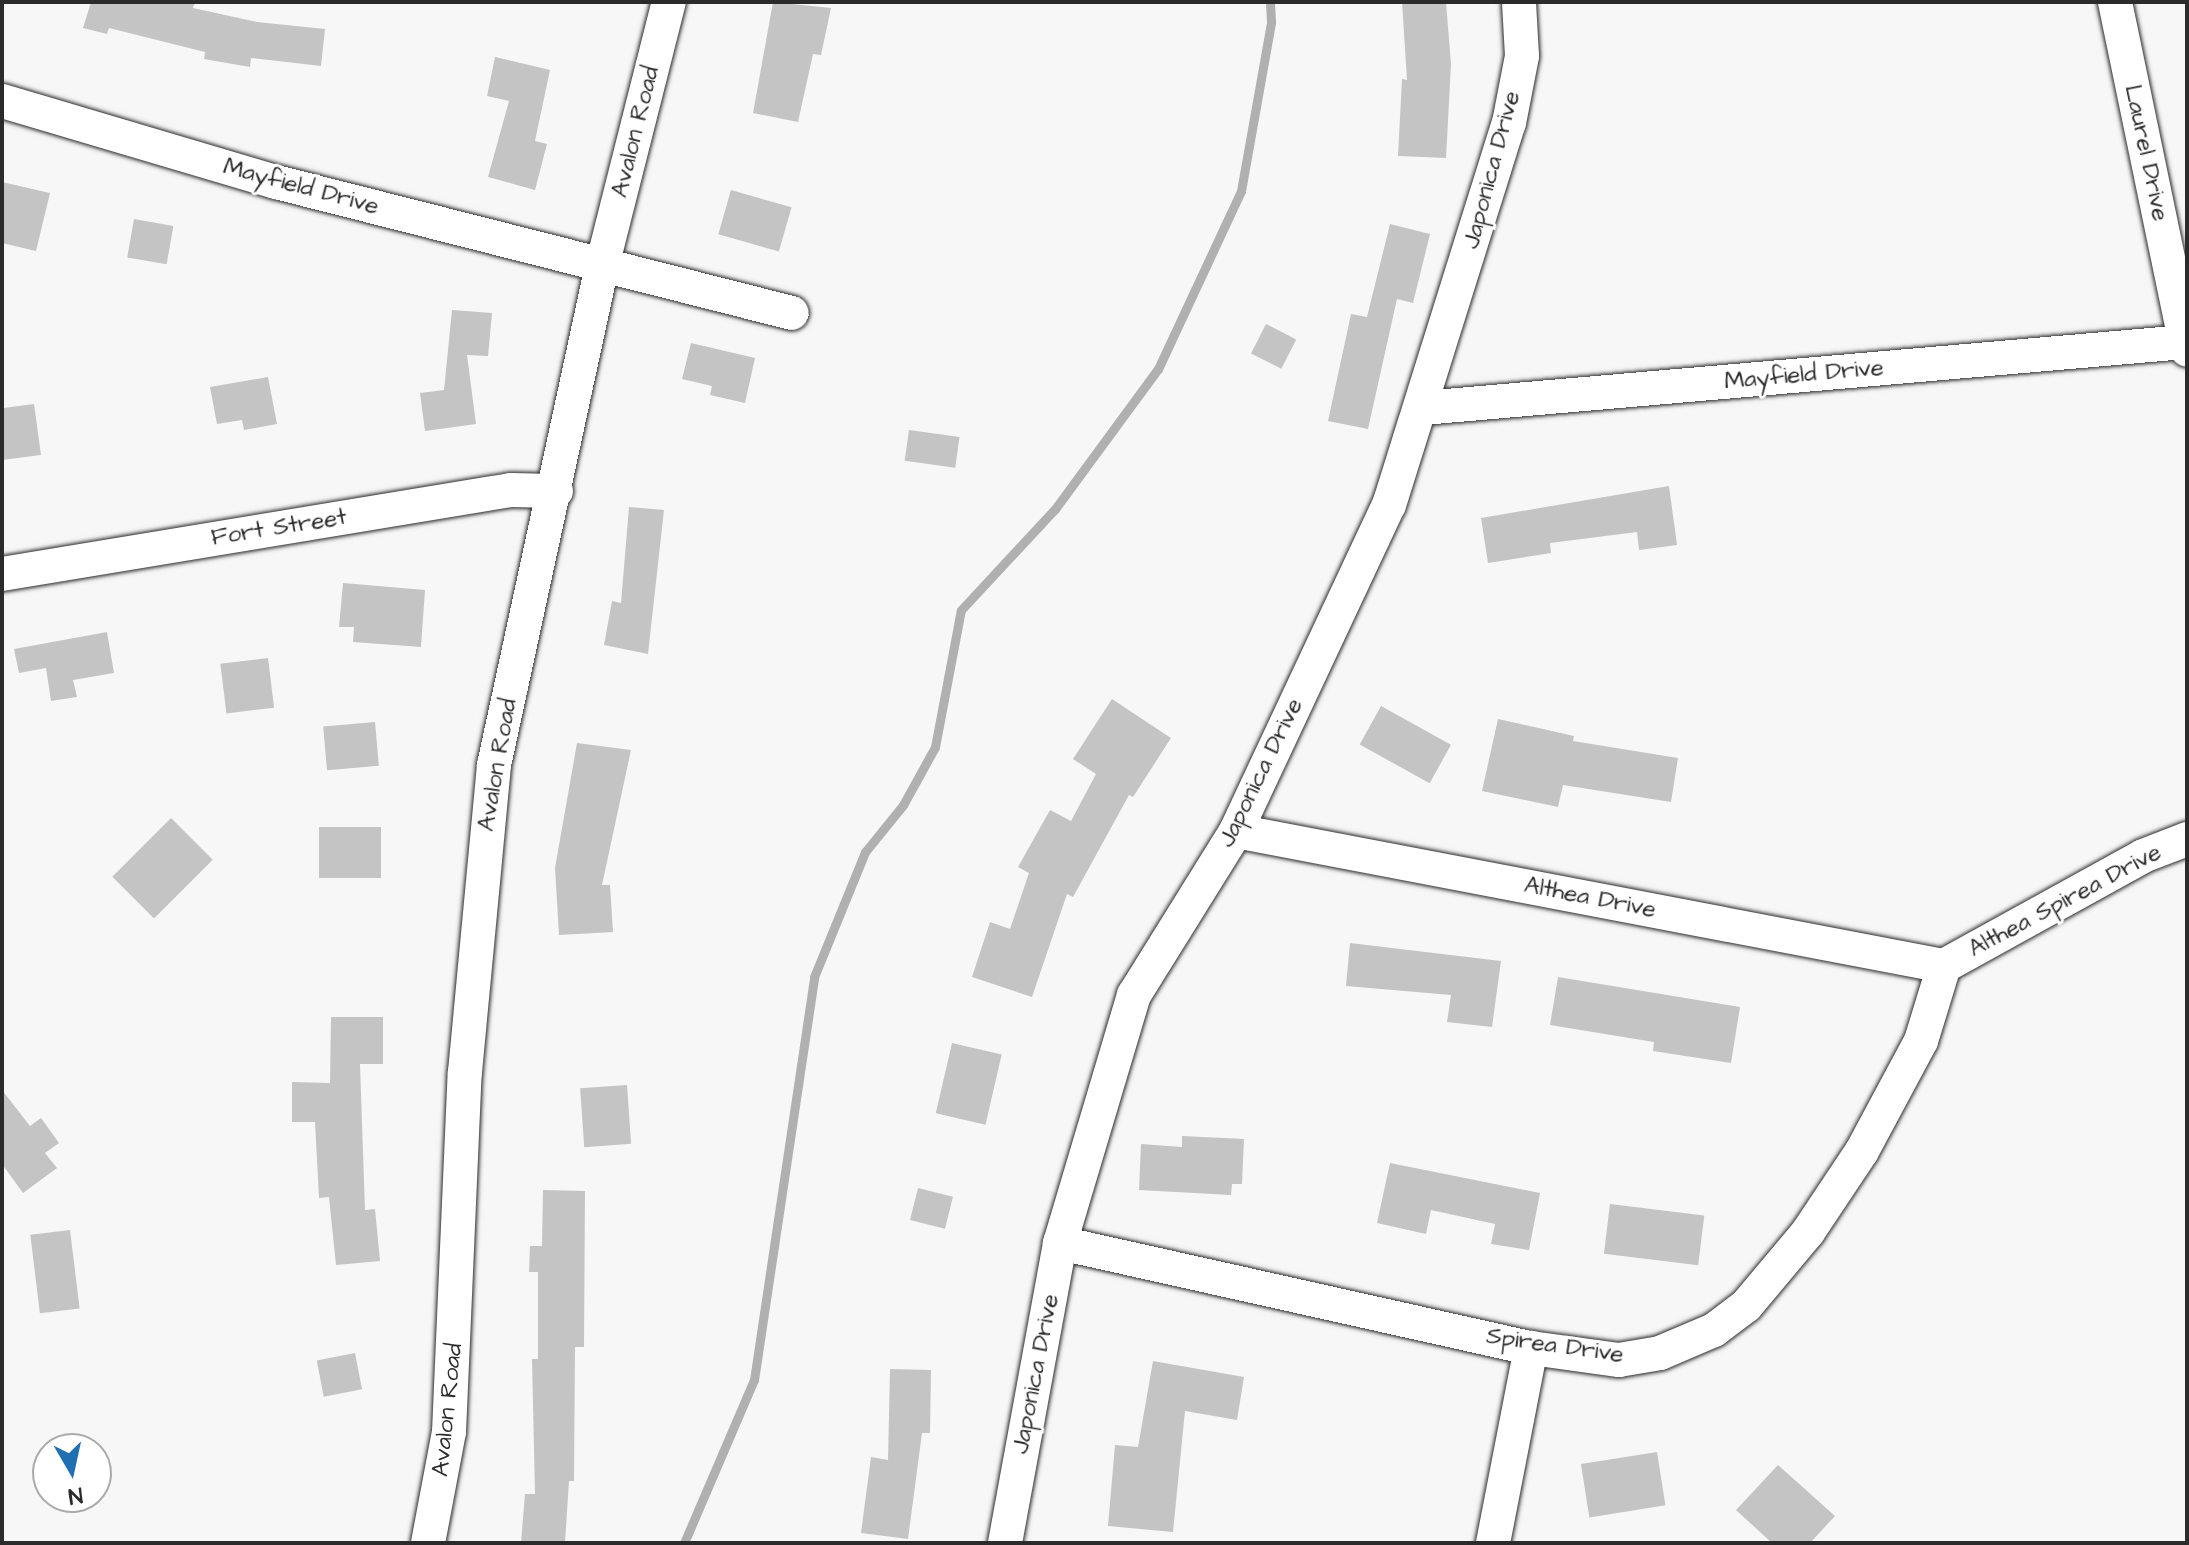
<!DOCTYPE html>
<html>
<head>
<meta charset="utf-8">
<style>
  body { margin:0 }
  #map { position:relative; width:2189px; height:1545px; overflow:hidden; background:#f7f7f7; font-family:"Architects Daughter",sans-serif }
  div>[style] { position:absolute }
  .stream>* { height:9px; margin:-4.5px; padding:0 4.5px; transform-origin:4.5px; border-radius:4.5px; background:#b0b0b0 }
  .building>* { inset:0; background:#c4c4c4; transform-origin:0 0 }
  .roads { filter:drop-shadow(0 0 2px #2b2b2b) drop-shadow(0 0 2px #2b2b2b) }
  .minor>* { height:34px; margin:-17px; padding:0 17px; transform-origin:17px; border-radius:17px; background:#fff }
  span { translate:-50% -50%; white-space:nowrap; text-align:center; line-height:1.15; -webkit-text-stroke:6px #fff; paint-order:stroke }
  .street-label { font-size:24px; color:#2b2b2b }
  .frame { position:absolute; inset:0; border:4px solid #2b2b2b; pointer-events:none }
  .north { position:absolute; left:32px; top:1433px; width:80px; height:80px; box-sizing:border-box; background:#fff; border:2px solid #aaa; border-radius:50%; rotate:171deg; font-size:22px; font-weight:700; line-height:32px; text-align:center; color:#2b2b2b }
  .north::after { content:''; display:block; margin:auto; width:28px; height:36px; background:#1f6fb2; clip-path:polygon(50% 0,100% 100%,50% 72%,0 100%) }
</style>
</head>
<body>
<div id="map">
  <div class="stream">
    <div style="left:684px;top:1543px;width:177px;rotate:-66.8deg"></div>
    <div style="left:754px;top:1380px;width:407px;rotate:-81.5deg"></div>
    <div style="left:814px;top:977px;width:135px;rotate:-67.8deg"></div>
    <div style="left:865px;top:852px;width:60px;rotate:-51deg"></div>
    <div style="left:903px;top:805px;width:66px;rotate:-61.1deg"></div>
    <div style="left:935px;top:747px;width:139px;rotate:-79.3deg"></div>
    <div style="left:961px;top:610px;width:138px;rotate:-47.1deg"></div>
    <div style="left:1055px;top:509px;width:174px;rotate:-53.7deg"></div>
    <div style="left:1158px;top:369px;width:196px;rotate:-65deg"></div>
    <div style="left:1241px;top:191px;width:172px;rotate:-79.9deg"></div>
    <div style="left:1271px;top:22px;width:20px;rotate:-93deg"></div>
  </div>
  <div class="building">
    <div style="clip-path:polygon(91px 2px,195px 2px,193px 8px,257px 22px,325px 29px,321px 66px,251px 58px,250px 67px,204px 59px,205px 52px,109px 28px,107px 34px,83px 28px)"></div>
    <div style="clip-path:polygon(773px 2px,831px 8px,821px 55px,813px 54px,798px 122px,753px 113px)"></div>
    <div style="clip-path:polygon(1402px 2px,1446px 2px,1451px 64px,1446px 158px,1398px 156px,1402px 79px,1407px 80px)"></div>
    <div style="clip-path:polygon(495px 57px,550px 70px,535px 141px,547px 144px,535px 190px,488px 177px,509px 101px,487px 96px)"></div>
    <div style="clip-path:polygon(2px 182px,50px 193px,36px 251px,2px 243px)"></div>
    <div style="left:731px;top:190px;width:63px;height:46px;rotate:16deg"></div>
    <div style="left:134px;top:219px;width:40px;height:39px;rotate:10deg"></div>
    <div style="clip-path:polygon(1390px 224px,1430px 234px,1413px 303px,1397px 299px,1368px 429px,1328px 421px,1351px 314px,1367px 317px)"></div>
    <div style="clip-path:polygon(452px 310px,492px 313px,488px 356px,467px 355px,476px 424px,425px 431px,420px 393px,444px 390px)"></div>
    <div style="left:1266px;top:324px;width:34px;height:33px;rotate:27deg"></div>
    <div style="clip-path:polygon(691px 343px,755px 358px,745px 403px,710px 395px,712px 386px,682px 379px)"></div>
    <div style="clip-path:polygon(268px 377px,277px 424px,244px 430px,242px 420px,217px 424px,210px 387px)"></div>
    <div style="clip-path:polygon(34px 404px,41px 455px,2px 460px,4px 408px)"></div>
    <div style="left:909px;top:430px;width:51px;height:31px;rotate:8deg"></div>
    <div style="clip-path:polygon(1669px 486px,1677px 545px,1639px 550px,1637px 532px,1550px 543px,1551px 553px,1488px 563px,1481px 518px)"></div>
    <div style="clip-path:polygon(629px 507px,664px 510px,648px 654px,604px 645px,612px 601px,621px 603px)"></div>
    <div style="clip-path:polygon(343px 583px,425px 590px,421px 647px,353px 642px,354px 627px,339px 627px)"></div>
    <div style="clip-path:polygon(107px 632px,114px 673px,73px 680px,77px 697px,51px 701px,46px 668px,19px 673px,14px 649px)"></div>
    <div style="left:268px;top:658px;width:50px;height:48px;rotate:83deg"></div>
    <div style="clip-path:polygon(1112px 699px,1171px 738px,1133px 797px,1129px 795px,1073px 897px,1067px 894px,1032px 997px,972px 977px,990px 922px,1010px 929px,1029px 873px,1018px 867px,1050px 810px,1071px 821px,1096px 774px,1073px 759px)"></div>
    <div style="left:1381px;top:706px;width:80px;height:44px;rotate:29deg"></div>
    <div style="clip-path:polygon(1498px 719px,1574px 736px,1573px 741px,1678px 758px,1671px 802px,1563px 785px,1558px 807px,1482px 791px)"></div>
    <div style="left:375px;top:722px;width:44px;height:52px;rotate:85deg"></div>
    <div style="clip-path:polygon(577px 743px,631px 750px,602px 885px,610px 885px,613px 932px,559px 935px,555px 868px)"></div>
    <div style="left:171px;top:818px;width:59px;height:83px;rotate:45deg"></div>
    <div style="left:381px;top:827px;width:51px;height:62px;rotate:90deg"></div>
    <div style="clip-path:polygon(1350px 943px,1501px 961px,1492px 1027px,1447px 1022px,1451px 995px,1346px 986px)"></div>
    <div style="clip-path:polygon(1558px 977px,1740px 1007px,1731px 1063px,1653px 1051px,1654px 1042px,1550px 1025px)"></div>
    <div style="clip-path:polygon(331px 1017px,383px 1017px,383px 1064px,360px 1064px,365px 1210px,375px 1209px,380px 1261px,336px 1265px,329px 1197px,319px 1198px,315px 1122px,292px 1122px,292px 1082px,330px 1083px)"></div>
    <div style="left:952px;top:1043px;width:51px;height:72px;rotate:13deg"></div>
    <div style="left:627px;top:1085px;width:59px;height:47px;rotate:86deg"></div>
    <div style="clip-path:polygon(2px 1090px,30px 1126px,41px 1118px,59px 1143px,45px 1153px,57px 1168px,23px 1193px,2px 1164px)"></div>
    <div style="clip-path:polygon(1182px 1136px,1244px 1139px,1242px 1184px,1232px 1184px,1231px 1195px,1139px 1190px,1141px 1144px,1182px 1147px)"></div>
    <div style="clip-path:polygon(1390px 1163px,1540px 1193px,1529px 1250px,1491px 1244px,1495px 1224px,1431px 1210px,1426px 1234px,1377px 1223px)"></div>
    <div style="left:918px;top:1188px;width:36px;height:33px;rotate:14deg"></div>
    <div style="clip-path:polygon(543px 1190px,585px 1191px,584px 1347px,575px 1347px,574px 1481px,569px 1481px,565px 1543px,521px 1543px,525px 1494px,535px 1494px,532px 1359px,538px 1359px,538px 1272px,529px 1272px,530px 1246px,542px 1246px)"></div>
    <div style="left:1610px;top:1204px;width:95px;height:50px;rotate:7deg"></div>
    <div style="left:70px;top:1230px;width:79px;height:40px;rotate:83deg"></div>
    <div style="left:355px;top:1353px;width:37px;height:39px;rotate:79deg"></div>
    <div style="clip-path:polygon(1153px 1361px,1244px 1377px,1237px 1420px,1185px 1411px,1173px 1532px,1108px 1526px,1115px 1445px,1138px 1447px)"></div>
    <div style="clip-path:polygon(890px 1369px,931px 1370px,930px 1433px,922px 1433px,908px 1539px,861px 1533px,871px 1457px,888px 1460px)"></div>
    <div style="left:1657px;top:1452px;width:54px;height:77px;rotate:81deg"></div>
    <div style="clip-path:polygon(1778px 1465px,1835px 1516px,1810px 1543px,1772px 1543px,1736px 1510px)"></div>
  </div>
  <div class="roads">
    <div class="minor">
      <div style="left:2115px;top:2px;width:355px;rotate:78.3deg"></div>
      <div style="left:2px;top:101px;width:286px;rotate:16.5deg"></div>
      <div style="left:276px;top:182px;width:532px;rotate:14.25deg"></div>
      <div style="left:1423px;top:408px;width:765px;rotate:-4.95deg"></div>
      <div style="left:2px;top:574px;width:516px;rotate:-9.37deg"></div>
      <div style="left:511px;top:490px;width:45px;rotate:1.3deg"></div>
      <div style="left:1236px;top:831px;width:721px;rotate:10.8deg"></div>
      <div style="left:1944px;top:966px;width:227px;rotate:-28.9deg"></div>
      <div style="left:2143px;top:856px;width:47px;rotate:-21.1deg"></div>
      <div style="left:1060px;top:1243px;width:483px;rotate:12.6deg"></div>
      <div style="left:1531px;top:1348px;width:89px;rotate:7.8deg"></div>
      <div style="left:1619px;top:1360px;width:42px;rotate:-9.7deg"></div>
      <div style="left:1660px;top:1353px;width:59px;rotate:-23.1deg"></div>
      <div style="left:1714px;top:1330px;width:40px;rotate:-37deg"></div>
      <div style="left:1746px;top:1306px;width:97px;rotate:-50deg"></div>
      <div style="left:1808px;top:1232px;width:97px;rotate:-56.3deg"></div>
      <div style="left:1862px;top:1151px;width:125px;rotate:-61.8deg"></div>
      <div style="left:1921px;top:1041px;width:78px;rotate:-73deg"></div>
      <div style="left:428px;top:1543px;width:113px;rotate:-79.3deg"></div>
      <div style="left:449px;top:1432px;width:360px;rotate:-87.5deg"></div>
      <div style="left:465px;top:1072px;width:308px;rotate:-84.6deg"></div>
      <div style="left:494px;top:765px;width:511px;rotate:-77.79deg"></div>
      <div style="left:602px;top:266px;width:272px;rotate:-75.8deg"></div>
      <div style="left:1005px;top:1543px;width:305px;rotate:-79.6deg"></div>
      <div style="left:1060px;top:1243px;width:259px;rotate:-73.4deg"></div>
      <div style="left:1134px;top:995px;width:193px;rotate:-58.1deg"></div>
      <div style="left:1236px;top:831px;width:360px;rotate:-64.9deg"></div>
      <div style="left:1389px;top:505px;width:400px;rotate:-72.6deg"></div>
      <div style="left:1509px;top:123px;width:68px;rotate:-79deg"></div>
      <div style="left:1522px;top:56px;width:54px;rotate:-93.2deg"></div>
      <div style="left:1493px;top:1543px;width:199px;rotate:-79deg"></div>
    </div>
  </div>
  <div class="street-label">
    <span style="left:636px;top:132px;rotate:-76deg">Avalon Road</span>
    <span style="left:2146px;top:153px;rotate:78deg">Laurel Drive</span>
    <span style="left:1492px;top:170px;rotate:-75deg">Japonica Drive</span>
    <span style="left:301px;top:187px;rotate:15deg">Mayfield Drive</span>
    <span style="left:1804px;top:375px;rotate:-5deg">Mayfield Drive</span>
    <span style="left:279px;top:528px;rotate:-9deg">Fort Street</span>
    <span style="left:498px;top:765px;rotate:-80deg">Avalon Road</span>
    <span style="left:1261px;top:773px;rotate:-64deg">Japonica Drive</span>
    <span style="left:1590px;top:898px;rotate:11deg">Althea Drive</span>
    <span style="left:2065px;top:901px;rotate:-28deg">Althea Spirea Drive</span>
    <span style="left:1555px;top:1346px;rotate:8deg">Spirea Drive</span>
    <span style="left:1036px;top:1374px;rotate:-79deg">Japonica Drive</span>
    <span style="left:448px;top:1410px;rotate:-84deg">Avalon Road</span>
  </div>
  <div class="frame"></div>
  <div class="north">N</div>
</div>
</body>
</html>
